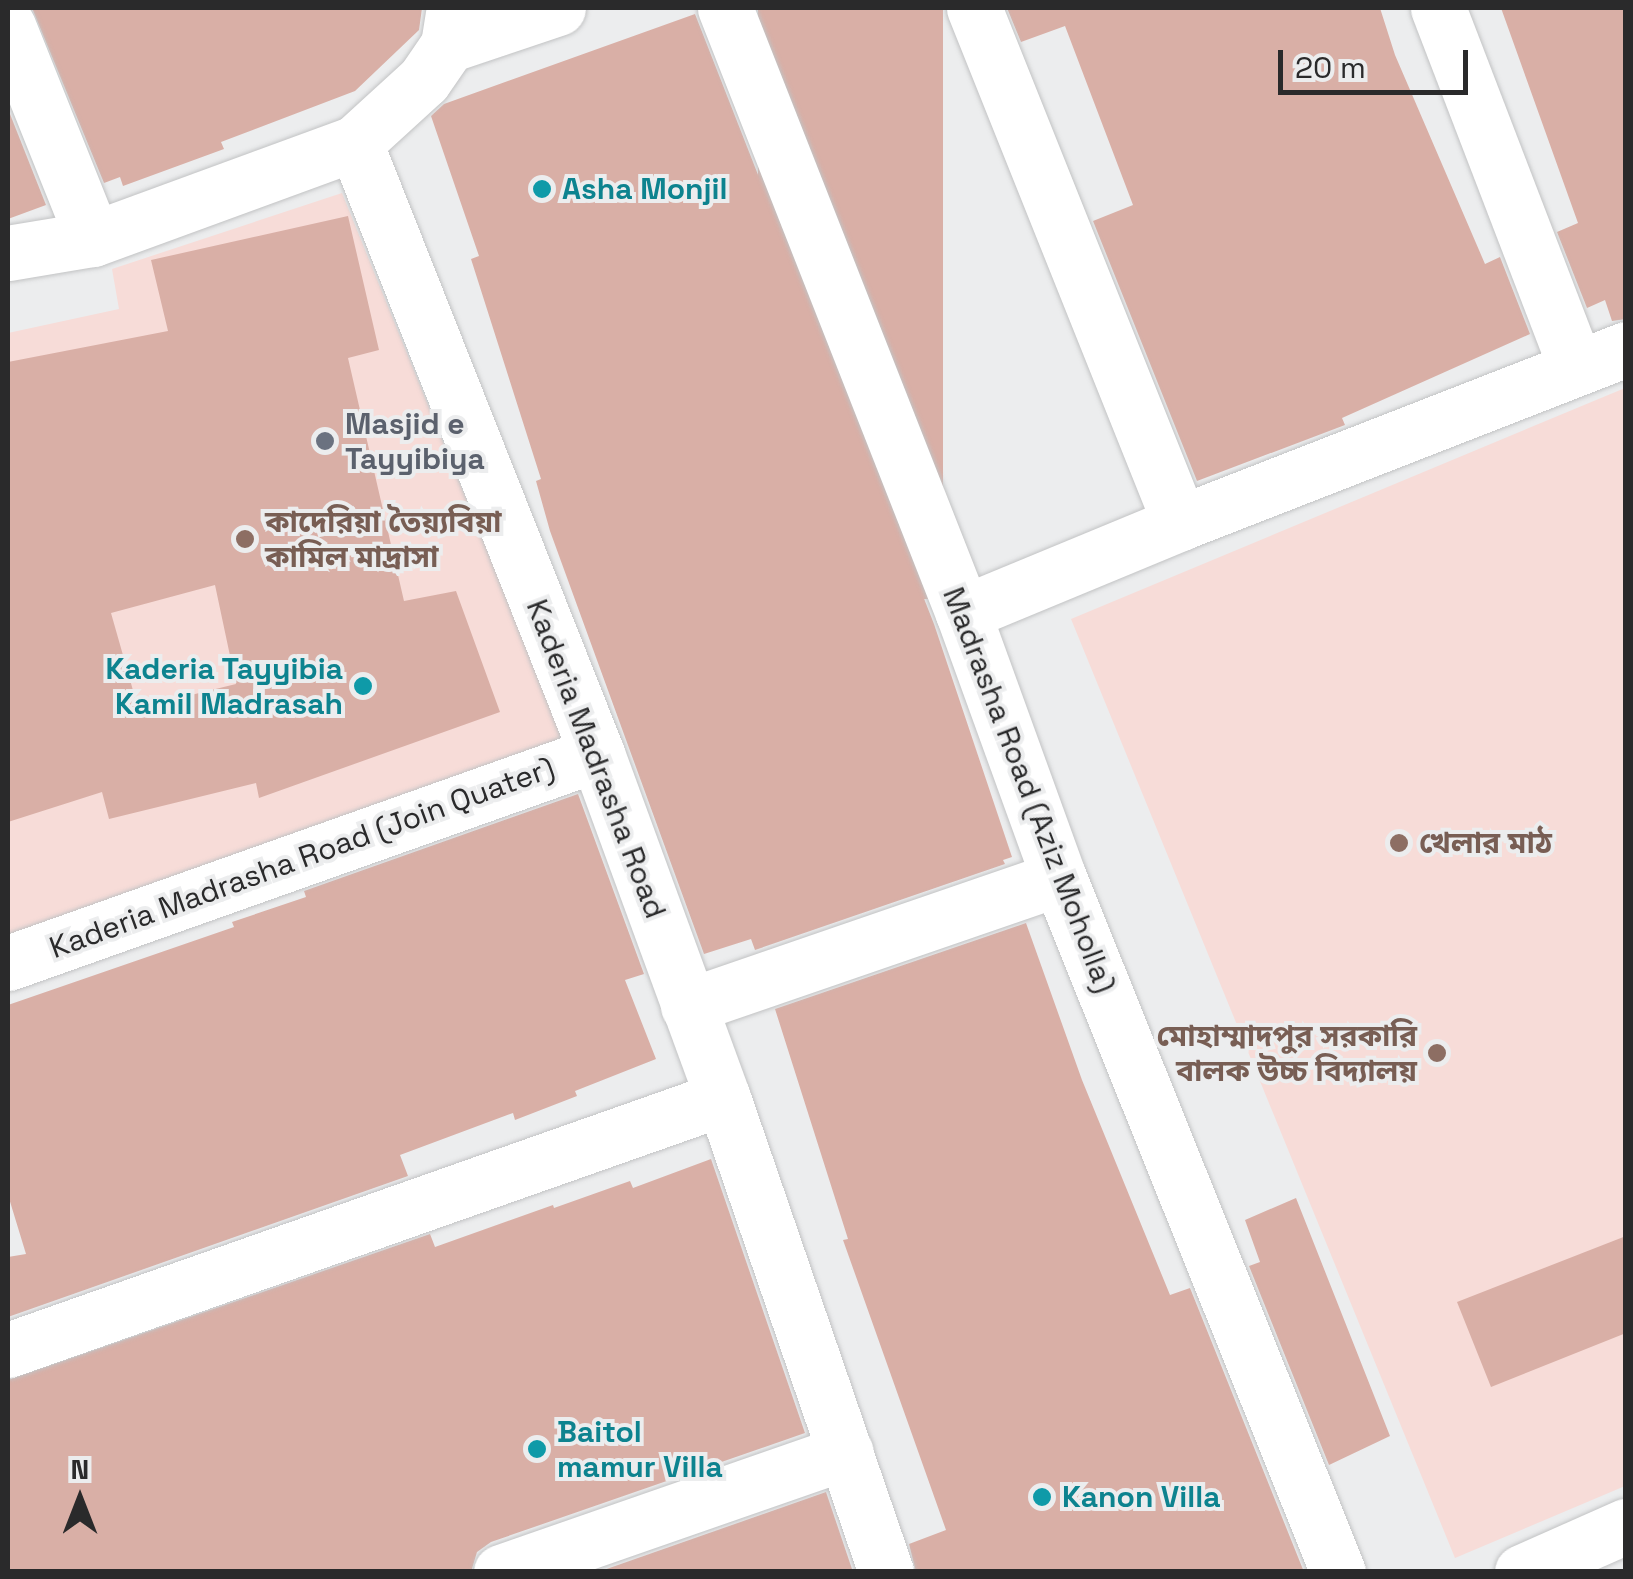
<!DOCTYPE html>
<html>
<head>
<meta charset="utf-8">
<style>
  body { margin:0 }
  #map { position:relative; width:1633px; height:1579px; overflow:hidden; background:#ecedee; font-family:"Space Grotesk","Noto Sans Bengali",sans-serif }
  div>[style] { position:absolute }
  .education>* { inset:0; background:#f7dcd8 }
  .building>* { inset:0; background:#d9afa6; transform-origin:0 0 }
  .roads { filter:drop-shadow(0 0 2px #c2c3c4) drop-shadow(0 0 2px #c2c3c4) }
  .minor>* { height:55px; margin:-27.5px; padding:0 27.5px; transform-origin:27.5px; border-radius:27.5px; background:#fff }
  .dots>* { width:28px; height:28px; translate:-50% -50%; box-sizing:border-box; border:5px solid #ecedee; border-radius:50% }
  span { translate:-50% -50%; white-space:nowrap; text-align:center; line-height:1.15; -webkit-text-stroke:8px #ecedee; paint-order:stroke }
  .culture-label { font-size:30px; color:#0d838f; font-weight:700 }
  .left { translate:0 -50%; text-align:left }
  .right { translate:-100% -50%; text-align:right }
  .worship-label { font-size:30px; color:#5b616d; font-weight:700 }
  .education-label { font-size:30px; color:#785e54; font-weight:700 }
  .street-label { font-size:30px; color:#2a2a2b }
  .frame { position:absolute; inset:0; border:10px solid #2a2a2b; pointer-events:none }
  .north { position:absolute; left:30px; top:1449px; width:100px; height:100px; -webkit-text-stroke:8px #ecedee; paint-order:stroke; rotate:0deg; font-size:28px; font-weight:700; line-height:40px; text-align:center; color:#2a2a2b }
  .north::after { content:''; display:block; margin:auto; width:35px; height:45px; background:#2a2a2b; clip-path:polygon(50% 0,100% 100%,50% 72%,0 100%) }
  .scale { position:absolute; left:1278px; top:50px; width:190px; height:45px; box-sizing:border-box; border:5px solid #2a2a2b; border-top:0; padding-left:12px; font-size:30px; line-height:35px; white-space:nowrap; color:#2a2a2b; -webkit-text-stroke:8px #ecedee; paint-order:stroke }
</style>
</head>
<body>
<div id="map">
  <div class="education">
    <div style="clip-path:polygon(342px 193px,566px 745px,8px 935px,8px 333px,119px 309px,112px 269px)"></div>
    <div style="clip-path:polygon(1625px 388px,1625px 1486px,1455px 1558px,1071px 619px)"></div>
  </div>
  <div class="building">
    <div style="clip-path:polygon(32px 8px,422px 8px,419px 30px,355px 91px,221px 142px,224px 149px,123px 186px,120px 177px,104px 183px)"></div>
    <div style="left:758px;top:8px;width:185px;height:591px"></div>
    <div style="clip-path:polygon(1007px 8px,1380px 8px,1395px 55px,1485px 264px,1500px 257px,1530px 334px,1342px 418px,1345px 425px,1197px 481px,1093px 221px,1133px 205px,1065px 26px,1021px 42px)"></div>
    <div style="clip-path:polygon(1501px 8px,1626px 8px,1626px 319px,1612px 321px,1605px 300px,1587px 308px,1557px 232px,1578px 223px)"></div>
    <div style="clip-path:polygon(695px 14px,934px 624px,1012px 857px,1003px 860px,1005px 864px,755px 950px,751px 939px,704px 954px,550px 531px,536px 481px,541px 479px,471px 259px,479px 256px,431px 116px,444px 104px)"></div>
    <div style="clip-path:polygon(8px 109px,46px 205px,8px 219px)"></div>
    <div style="clip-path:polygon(evenodd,348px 216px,379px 350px,348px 358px,404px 601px,456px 591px,500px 712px,259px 798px,256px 783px,109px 819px,102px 792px,8px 822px,8px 362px,168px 331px,151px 260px,348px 216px,215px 585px,236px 684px,138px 708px,111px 613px,215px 585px)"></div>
    <div style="clip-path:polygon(578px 794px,644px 974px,625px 980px,656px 1059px,575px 1091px,577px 1096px,515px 1120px,513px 1113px,400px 1155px,408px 1176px,8px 1317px,8px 1257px,26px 1254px,8px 1195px,8px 1005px,234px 927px,232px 922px,306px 897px,304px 891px)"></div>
    <div style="clip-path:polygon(1026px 923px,1082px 1080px,1170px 1295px,1190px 1288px,1304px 1572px,916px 1572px,909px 1544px,946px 1530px,843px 1240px,848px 1239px,775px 1009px)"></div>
    <div style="clip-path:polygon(711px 1159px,805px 1433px,491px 1542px,477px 1552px,471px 1572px,8px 1572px,8px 1380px,430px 1234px,435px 1247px,553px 1205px,554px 1208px,630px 1181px,633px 1188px)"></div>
    <div style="clip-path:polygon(1296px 1198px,1390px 1436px,1329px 1465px,1249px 1266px,1260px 1262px,1245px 1220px)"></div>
    <div style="clip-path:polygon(1626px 1236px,1626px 1333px,1491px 1387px,1457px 1302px)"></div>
    <div style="clip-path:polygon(826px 1492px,853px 1572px,598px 1572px)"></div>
  </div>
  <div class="roads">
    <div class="minor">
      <div style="left:725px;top:8px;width:650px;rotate:68.53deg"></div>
      <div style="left:963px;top:613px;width:282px;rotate:70.1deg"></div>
      <div style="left:1059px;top:878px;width:748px;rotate:68.1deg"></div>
      <div style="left:974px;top:8px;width:555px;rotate:68.2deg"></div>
      <div style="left:1438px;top:8px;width:385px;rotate:69deg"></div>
      <div style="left:8px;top:26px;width:229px;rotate:68.2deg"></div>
      <div style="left:448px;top:45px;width:116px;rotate:-18.6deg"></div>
      <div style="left:355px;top:143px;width:657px;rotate:68.39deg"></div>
      <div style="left:597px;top:754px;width:366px;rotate:69.9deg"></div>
      <div style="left:723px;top:1098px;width:501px;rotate:71.02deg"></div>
      <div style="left:8px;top:253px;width:86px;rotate:-9.4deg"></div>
      <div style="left:93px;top:239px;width:279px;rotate:-20.1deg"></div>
      <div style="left:355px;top:143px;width:93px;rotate:-42.4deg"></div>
      <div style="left:424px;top:80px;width:42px;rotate:-55.6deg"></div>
      <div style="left:448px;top:45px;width:37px;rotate:-81deg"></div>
      <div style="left:963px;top:613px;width:235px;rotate:-22.5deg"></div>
      <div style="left:1180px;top:523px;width:479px;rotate:-21.3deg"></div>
      <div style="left:8px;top:963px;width:625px;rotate:-19.54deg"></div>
      <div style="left:688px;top:1006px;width:392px;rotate:-19deg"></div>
      <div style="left:8px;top:1350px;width:758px;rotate:-19.41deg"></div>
      <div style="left:501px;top:1572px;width:365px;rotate:-19.2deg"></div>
      <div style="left:1522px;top:1572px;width:114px;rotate:-23.9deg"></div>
    </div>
  </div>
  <div class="dots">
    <div style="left:542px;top:189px;background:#0f9aa8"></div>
    <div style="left:325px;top:441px;background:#6b7280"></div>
    <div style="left:245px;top:539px;background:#8d6e63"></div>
    <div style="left:363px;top:686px;background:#0f9aa8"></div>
    <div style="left:1399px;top:843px;background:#8d6e63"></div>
    <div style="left:1437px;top:1053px;background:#8d6e63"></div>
    <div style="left:537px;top:1449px;background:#0f9aa8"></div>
    <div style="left:1042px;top:1497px;background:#0f9aa8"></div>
  </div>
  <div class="culture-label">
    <span class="left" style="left:562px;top:189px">Asha Monjil</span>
    <span class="right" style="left:343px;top:686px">Kaderia Tayyibia<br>Kamil Madrasah</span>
    <span class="left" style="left:557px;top:1449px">Baitol<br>mamur Villa</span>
    <span class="left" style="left:1062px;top:1497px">Kanon Villa</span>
  </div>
  <div class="worship-label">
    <span class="left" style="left:345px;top:441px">Masjid e<br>Tayyibiya</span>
  </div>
  <div class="education-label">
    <span class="left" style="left:265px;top:539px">কাদেরিয়া তৈয়্যবিয়া<br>কামিল মাদ্রাসা</span>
    <span class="left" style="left:1419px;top:843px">খেলার মাঠ</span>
    <span class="right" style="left:1417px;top:1053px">মোহাম্মাদপুর সরকারি<br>বালক উচ্চ বিদ্যালয়</span>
  </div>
  <div class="street-label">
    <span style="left:596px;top:759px;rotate:69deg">Kaderia Madrasha Road</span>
    <span style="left:1029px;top:790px;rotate:69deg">Madrasha Road (Aziz Moholla)</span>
    <span style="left:302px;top:858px;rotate:-20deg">Kaderia Madrasha Road (Join Quater)</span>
  </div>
  <div class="frame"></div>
  <div class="north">N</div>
  <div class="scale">20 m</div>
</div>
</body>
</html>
